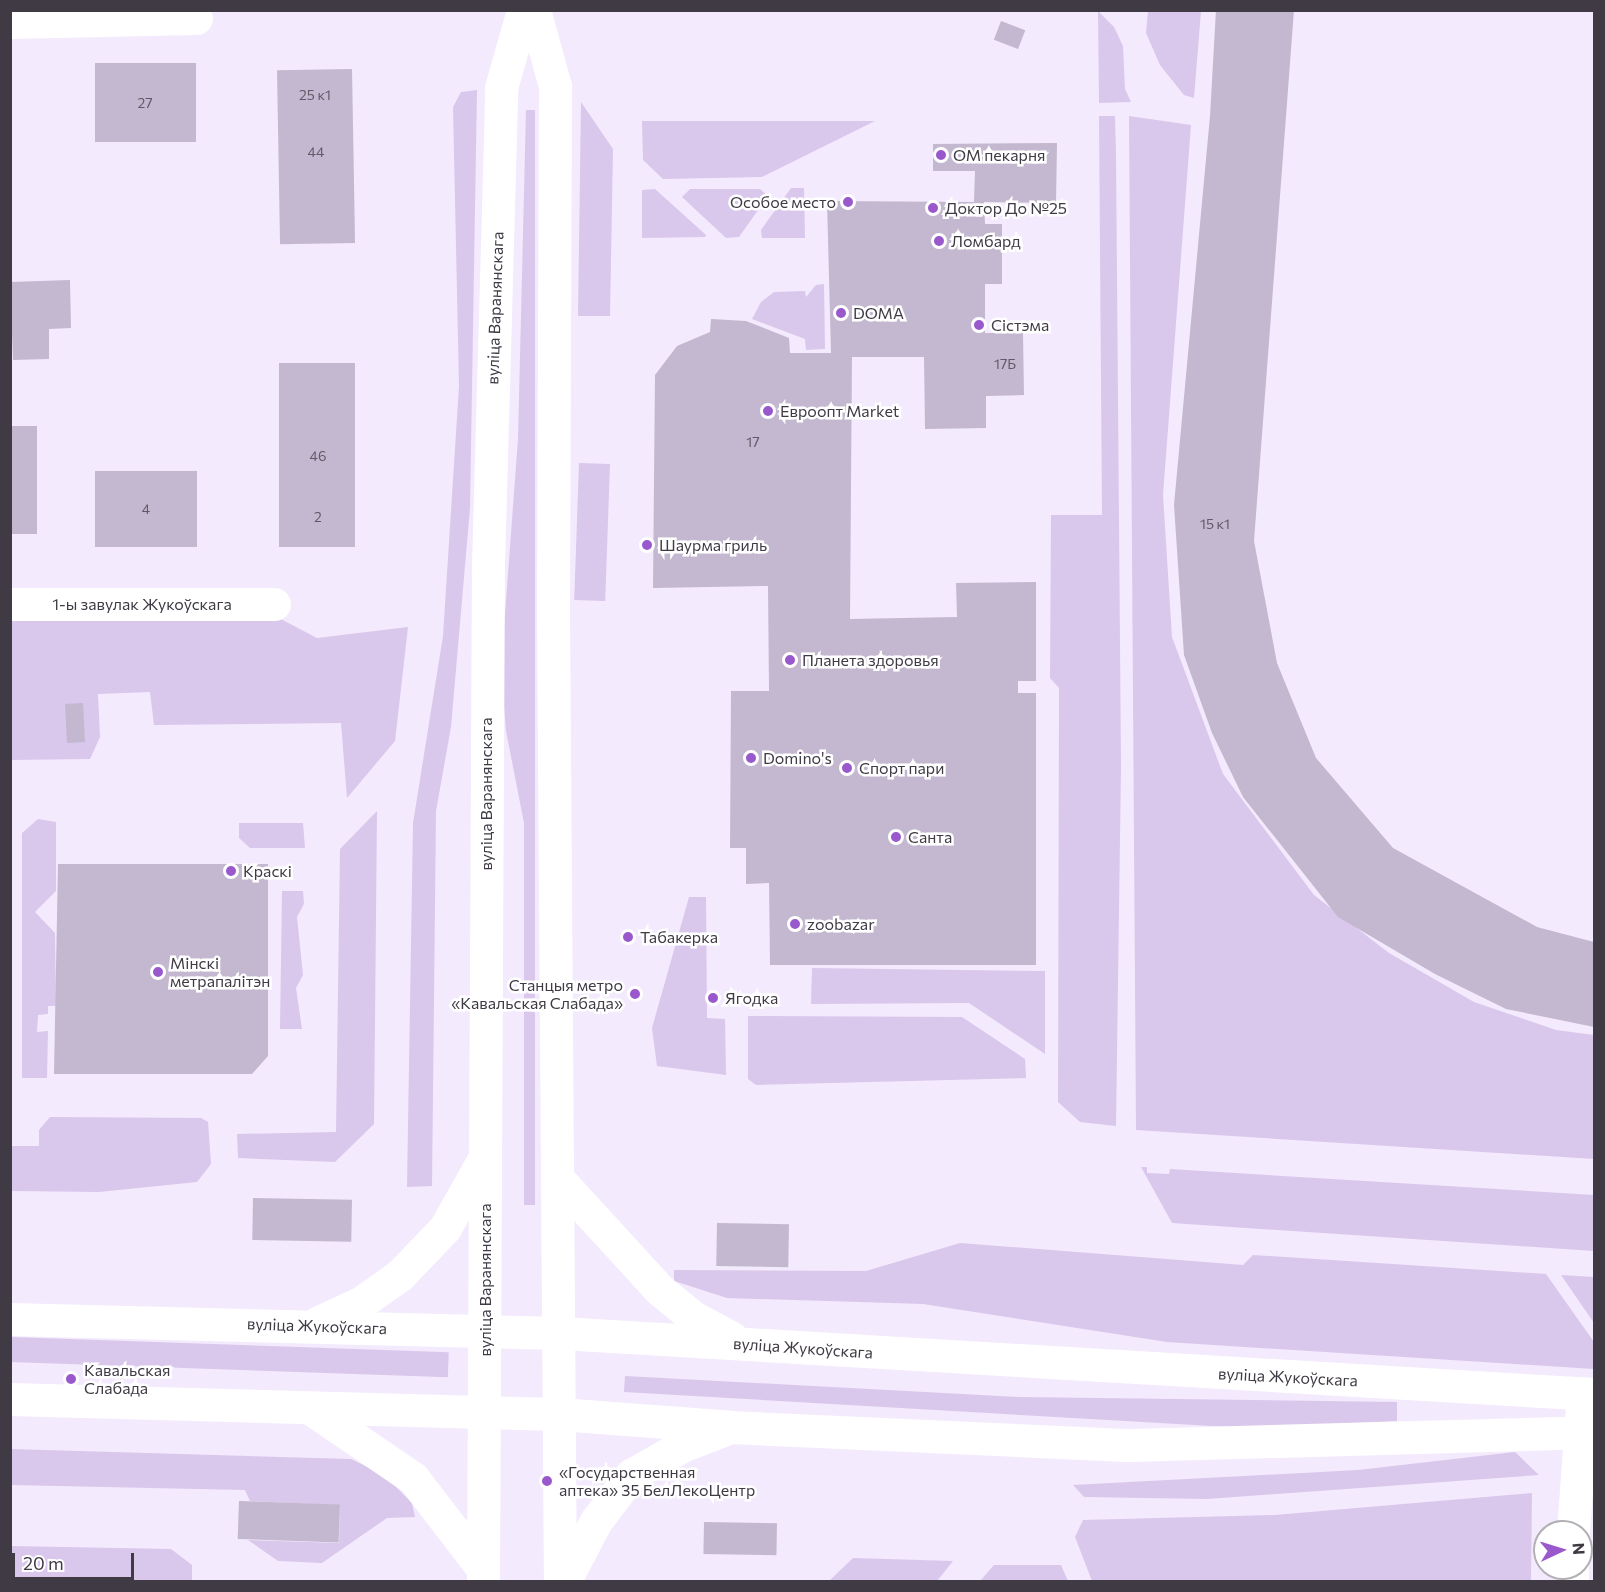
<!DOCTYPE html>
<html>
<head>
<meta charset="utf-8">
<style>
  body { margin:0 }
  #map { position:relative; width:1605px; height:1592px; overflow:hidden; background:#f3eafd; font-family:Commissioner,sans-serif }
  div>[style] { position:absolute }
  .green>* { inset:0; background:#dac7ec; transform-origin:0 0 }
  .building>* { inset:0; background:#c3b8cf; transform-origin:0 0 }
  .street>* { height:33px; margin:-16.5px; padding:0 16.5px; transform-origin:16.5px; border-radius:16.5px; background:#fff }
  .secondary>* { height:33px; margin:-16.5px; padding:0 16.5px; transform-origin:16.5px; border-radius:16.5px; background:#fff }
  .dots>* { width:16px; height:16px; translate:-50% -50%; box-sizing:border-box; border:3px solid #fff; border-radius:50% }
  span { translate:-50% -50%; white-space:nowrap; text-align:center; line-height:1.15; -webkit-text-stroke:5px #fff; paint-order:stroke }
  .number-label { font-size:14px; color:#605a67 }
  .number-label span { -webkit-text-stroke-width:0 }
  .poi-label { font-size:16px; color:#3f3a44 }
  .left { translate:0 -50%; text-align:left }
  .right { translate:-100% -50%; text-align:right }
  .street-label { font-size:16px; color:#3f3a44 }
  .frame { position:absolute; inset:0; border:12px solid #3f3a44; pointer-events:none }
  .north { position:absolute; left:1533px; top:1520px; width:60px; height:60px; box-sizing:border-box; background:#fff; border:2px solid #b2b0b4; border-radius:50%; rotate:86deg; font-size:16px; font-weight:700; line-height:24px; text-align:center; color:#3f3a44 }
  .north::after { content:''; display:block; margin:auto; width:21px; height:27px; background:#9a58cd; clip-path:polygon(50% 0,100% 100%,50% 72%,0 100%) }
  .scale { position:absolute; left:12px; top:1553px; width:122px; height:27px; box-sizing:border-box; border:3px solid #3f3a44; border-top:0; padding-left:8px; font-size:18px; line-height:21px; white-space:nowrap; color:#3f3a44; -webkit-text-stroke:4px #fff; paint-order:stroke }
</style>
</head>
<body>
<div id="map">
  <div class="green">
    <div style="clip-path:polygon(1098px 11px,1114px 27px,1123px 46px,1125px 89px,1131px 102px,1099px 103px)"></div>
    <div style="clip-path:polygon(1148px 11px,1201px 11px,1194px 98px,1184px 95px,1160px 65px,1146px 33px)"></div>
    <div style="clip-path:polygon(477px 90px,470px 508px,451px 727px,436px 811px,432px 1186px,407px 1187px,413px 823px,443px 636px,459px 386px,453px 107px,461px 92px)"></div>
    <div style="clip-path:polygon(581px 102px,613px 149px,610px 316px,578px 316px)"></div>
    <div style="clip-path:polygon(526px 110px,535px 110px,535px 1205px,524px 1205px,524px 823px,506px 731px,501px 668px,518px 439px)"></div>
    <div style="clip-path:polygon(1099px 116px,1115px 116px,1116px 153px,1121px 767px,1116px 1126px,1080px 1122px,1058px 1102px,1059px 688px,1050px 678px,1051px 515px,1102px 515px)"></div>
    <div style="clip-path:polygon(1129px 116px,1191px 125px,1163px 495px,1172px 637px,1223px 774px,1314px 895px,1389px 953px,1474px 1002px,1556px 1030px,1594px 1035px,1594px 1159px,1136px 1130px)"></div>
    <div style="clip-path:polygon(642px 121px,875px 121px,762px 177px,663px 179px,643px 160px)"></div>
    <div style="clip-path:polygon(791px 188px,804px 188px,805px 238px,762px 238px,761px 230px)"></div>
    <div style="clip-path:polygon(655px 189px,706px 235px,705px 237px,642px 238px,642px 190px)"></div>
    <div style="clip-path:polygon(690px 189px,760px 189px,768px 196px,739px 237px,726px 238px,682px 197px)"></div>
    <div style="clip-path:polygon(824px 284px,825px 349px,806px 350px,805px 339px,752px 319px,761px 302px,774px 292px,805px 291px,806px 297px,816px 285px)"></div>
    <div style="left:579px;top:463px;width:31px;height:137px;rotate:2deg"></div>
    <div style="clip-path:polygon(275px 616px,317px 638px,408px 627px,395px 741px,347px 798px,341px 723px,154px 725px,150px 692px,98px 694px,100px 737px,90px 759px,11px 760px,10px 617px)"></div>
    <div style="clip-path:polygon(377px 811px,374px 1124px,335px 1162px,238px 1158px,237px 1134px,336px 1132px,340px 849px)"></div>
    <div style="clip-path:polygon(38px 819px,56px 822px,56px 891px,35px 912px,55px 933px,56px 1006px,48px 1006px,48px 1014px,38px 1015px,37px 1032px,48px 1031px,47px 1078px,22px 1078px,22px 833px)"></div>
    <div style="clip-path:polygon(239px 823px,303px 823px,305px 848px,250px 848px,239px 838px)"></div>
    <div style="clip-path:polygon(282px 891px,303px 891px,304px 904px,297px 917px,303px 975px,296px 988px,302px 1029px,280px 1029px)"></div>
    <div style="clip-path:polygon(689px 897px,706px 897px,707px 1018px,725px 1019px,726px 1075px,657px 1066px,652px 1028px)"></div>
    <div style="clip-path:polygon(812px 968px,1045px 971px,1045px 1054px,969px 1003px,811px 1004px)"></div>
    <div style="clip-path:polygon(748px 1016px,962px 1017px,1025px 1059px,1026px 1078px,756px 1085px,748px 1079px)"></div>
    <div style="clip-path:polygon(50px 1117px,201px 1118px,208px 1122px,211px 1164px,197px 1182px,99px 1192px,11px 1191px,11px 1146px,39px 1146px,39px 1130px)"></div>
    <div style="clip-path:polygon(1141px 1167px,1147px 1167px,1147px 1173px,1169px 1174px,1170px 1169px,1594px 1195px,1594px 1251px,1172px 1223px)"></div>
    <div style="clip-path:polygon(960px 1243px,1243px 1265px,1253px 1255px,1546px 1274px,1594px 1342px,1594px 1369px,1167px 1342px,923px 1304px,727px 1298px,674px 1281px,674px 1270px,866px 1271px)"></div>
    <div style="clip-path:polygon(1561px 1275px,1594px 1277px,1594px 1323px)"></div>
    <div style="left:11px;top:1337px;width:438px;height:25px;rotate:2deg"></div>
    <div style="clip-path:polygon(625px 1376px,1019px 1397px,1397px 1402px,1397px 1421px,1247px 1428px,624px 1392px)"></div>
    <div style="clip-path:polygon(11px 1449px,351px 1459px,384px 1475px,412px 1503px,415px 1517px,387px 1518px,322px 1563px,278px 1561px,248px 1540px,339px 1543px,340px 1505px,250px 1501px,245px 1490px,11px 1485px)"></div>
    <div style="clip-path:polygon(1515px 1452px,1539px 1475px,1207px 1499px,1084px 1497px,1073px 1485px,1358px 1470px)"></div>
    <div style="clip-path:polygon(1532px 1493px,1531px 1581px,1092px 1581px,1075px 1537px,1083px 1520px,1275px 1515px)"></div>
    <div style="clip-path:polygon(11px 1546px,171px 1549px,192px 1565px,192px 1581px,11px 1581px)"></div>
    <div style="clip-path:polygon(853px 1558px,953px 1561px,937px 1581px,829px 1581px)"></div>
    <div style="clip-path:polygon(994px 1565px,1061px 1565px,1068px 1581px,980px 1581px)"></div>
  </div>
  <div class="building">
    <div style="clip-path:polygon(1216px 10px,1294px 10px,1254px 541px,1277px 663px,1316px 758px,1393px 848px,1537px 927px,1594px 942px,1594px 1027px,1506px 1009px,1435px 974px,1338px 917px,1243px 797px,1212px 733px,1184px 655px,1174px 505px,1210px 116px)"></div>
    <div style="left:1001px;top:21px;width:26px;height:20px;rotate:21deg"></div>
    <div style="left:95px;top:63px;width:101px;height:79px"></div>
    <div style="left:352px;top:69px;width:174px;height:75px;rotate:89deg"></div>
    <div style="clip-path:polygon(1057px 143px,1056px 203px,984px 202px,985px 224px,1002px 224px,1002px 284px,985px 284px,985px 333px,1023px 333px,1024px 395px,986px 396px,986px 428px,925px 429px,924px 357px,852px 357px,850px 619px,957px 617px,956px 583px,1036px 582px,1036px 681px,1018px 681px,1018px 693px,1036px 693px,1036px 965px,770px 965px,769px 883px,746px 884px,746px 848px,730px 848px,731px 691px,769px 691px,768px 586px,653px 588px,655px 375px,677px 346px,710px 332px,711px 319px,746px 321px,789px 338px,790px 353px,831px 353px,827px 201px,974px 202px,975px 171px,933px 171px,933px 144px)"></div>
    <div style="clip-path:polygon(70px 280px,71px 328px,49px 329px,49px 359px,13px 360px,10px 282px)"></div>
    <div style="left:355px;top:363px;width:184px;height:76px;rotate:90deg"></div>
    <div style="left:10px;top:426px;width:27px;height:108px"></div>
    <div style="left:95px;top:471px;width:102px;height:76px"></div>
    <div style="left:83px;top:703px;width:39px;height:18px;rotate:87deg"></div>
    <div style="clip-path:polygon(58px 864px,268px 864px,268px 1056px,252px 1074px,54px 1074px)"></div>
    <div style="left:253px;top:1198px;width:99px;height:42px;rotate:1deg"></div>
    <div style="left:717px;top:1223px;width:72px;height:43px;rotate:1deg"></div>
    <div style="left:239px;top:1501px;width:101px;height:38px;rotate:2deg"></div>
    <div style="left:704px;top:1522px;width:73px;height:32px;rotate:1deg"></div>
  </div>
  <div class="street">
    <div style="left:10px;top:22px;width:186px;rotate:-1.2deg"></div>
    <div style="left:10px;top:604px;width:264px"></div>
    <div style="left:1573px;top:1532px;width:139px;rotate:-85.9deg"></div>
    <div style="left:1572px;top:1582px;width:14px;rotate:-90deg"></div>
  </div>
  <div class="secondary">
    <div style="left:534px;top:10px;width:79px;rotate:74.6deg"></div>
    <div style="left:555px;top:86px;width:526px;rotate:90.22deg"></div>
    <div style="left:553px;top:612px;width:970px;rotate:89.59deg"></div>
    <div style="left:560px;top:1181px;width:148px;rotate:47.5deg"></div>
    <div style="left:660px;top:1290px;width:43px;rotate:39.3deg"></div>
    <div style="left:693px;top:1317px;width:44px;rotate:28.3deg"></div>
    <div style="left:10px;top:1319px;width:550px;rotate:1.46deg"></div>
    <div style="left:560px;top:1333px;width:1036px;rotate:3.38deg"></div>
    <div style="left:317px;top:1323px;width:50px;rotate:-25deg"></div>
    <div style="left:362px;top:1302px;width:47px;rotate:-35.4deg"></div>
    <div style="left:400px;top:1275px;width:65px;rotate:-46.2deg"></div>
    <div style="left:445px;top:1228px;width:81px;rotate:-60.6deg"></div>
    <div style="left:10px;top:1399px;width:549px;rotate:1.57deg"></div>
    <div style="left:559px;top:1414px;width:171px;rotate:4.3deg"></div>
    <div style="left:730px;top:1427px;width:401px;rotate:2.6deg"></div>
    <div style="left:1131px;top:1445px;width:463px;rotate:-1.6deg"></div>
    <div style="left:310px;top:1408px;width:125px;rotate:34.2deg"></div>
    <div style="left:413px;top:1478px;width:115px;rotate:52.4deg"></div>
    <div style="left:483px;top:1582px;width:1016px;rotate:-89.72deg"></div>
    <div style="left:488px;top:566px;width:478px;rotate:-88.4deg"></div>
    <div style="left:501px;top:88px;width:81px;rotate:-74.2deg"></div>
    <div style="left:564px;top:1582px;width:69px;rotate:-62.3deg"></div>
    <div style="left:596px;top:1521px;width:58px;rotate:-52.7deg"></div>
    <div style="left:631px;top:1475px;width:59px;rotate:-29.6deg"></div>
    <div style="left:682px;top:1446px;width:44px;rotate:-21.3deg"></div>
  </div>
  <div class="dots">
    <div style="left:941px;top:155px;background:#9a58cd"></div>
    <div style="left:848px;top:202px;background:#9a58cd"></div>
    <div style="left:933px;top:208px;background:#9a58cd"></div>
    <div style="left:939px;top:241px;background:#9a58cd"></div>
    <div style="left:841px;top:313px;background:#9a58cd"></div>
    <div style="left:979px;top:325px;background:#9a58cd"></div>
    <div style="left:768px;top:411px;background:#9a58cd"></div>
    <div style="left:647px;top:545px;background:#9a58cd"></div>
    <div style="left:790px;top:660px;background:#9a58cd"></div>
    <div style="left:751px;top:758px;background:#9a58cd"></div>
    <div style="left:847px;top:768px;background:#9a58cd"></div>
    <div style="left:896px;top:837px;background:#9a58cd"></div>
    <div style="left:231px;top:871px;background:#9a58cd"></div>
    <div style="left:795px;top:924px;background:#9a58cd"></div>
    <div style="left:628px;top:937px;background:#9a58cd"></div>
    <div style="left:158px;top:972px;background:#9a58cd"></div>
    <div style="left:635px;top:994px;background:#9a58cd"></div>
    <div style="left:713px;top:998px;background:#9a58cd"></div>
    <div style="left:71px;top:1379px;background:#9a58cd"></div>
    <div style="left:547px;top:1481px;background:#9a58cd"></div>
  </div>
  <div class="number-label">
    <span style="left:315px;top:95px">25 к1</span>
    <span style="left:145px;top:103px">27</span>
    <span style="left:316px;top:152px">44</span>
    <span style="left:1005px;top:364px">17Б</span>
    <span style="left:753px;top:442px">17</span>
    <span style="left:318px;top:456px">46</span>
    <span style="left:146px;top:509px">4</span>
    <span style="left:318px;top:517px">2</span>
    <span style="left:1215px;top:524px">15 к1</span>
  </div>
  <div class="poi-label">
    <span class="left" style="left:953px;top:155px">ОМ пекарня</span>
    <span class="right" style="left:836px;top:202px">Особое место</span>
    <span class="left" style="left:945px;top:208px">Доктор До №25</span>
    <span class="left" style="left:951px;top:241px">Ломбард</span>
    <span class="left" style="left:853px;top:313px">DOMA</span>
    <span class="left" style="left:991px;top:325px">Сістэма</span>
    <span class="left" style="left:780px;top:411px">Евроопт Market</span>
    <span class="left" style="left:659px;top:545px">Шаурма гриль</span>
    <span class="left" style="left:802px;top:660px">Планета здоровья</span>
    <span class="left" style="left:763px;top:758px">Domino's</span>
    <span class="left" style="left:859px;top:768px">Спорт пари</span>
    <span class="left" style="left:908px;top:837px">Санта</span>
    <span class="left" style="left:243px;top:871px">Краскі</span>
    <span class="left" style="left:807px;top:924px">zoobazar</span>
    <span class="left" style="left:640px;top:937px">Табакерка</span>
    <span class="left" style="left:170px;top:972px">Мінскі<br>метрапалітэн</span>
    <span class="right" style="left:623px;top:994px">Станцыя метро<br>«Кавальская Слабада»</span>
    <span class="left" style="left:725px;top:998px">Ягодка</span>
    <span class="left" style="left:84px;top:1379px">Кавальская<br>Слабада</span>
    <span class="left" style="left:559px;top:1481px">«Государственная<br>аптека» 35 БелЛекоЦентр</span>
  </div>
  <div class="street-label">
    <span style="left:495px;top:308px;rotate:-88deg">вуліца Варанянскага</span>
    <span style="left:142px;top:604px">1-ы завулак Жукоўскага</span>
    <span style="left:486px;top:794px;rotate:-90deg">вуліца Варанянскага</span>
    <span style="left:485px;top:1280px;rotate:-90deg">вуліца Варанянскага</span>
    <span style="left:317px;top:1326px;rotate:2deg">вуліца Жукоўскага</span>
    <span style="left:803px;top:1348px;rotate:4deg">вуліца Жукоўскага</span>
    <span style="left:1288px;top:1377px;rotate:3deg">вуліца Жукоўскага</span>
  </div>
  <div class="frame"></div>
  <div class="north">N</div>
  <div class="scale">20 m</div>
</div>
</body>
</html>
